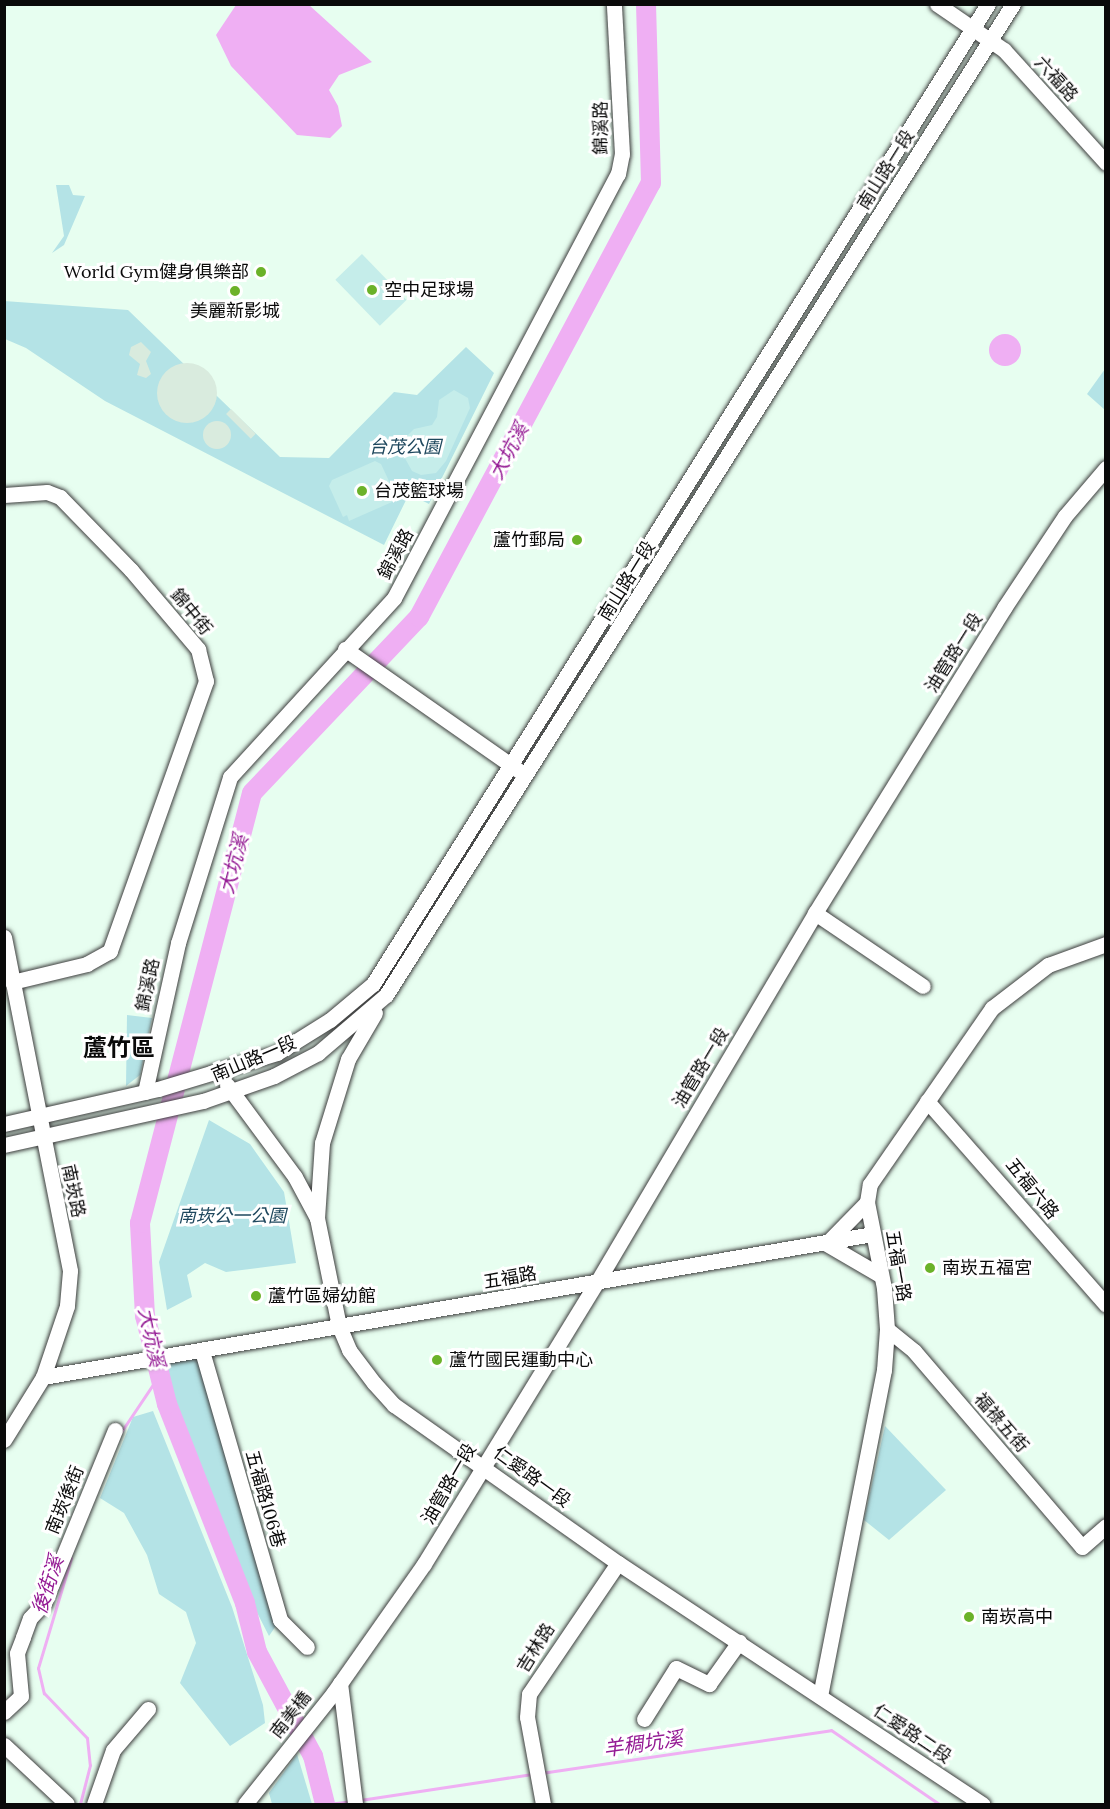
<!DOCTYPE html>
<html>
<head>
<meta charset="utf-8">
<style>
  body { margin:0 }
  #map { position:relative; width:1110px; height:1809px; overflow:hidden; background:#e7fef0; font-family:Lora,"Noto Sans TC",serif }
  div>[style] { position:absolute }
  .green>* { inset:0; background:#b4e3e6 }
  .pitch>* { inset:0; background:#c5edea; transform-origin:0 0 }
  .plaza>* { inset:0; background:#d9ebde; transform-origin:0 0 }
  .round { border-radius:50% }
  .water>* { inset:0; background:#efaff3 }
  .stream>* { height:3px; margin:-1.5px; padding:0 1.5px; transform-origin:1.5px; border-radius:1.5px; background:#efaff3 }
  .river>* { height:20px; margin:-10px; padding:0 10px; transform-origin:10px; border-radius:10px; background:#efaff3 }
  .roads { filter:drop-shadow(0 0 2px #3d3d3d) drop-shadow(0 0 2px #3d3d3d) }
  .minor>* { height:15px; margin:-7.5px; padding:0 7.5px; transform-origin:7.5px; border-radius:7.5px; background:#fff }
  .dots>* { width:16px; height:16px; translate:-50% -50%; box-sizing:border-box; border:3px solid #fff; border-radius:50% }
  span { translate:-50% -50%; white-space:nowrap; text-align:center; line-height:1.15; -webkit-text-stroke:6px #fff; paint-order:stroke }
  .street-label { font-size:18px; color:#0a0a0a }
  .poi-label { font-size:18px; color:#0a0a0a }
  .right { translate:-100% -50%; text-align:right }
  .left { translate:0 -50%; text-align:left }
  .park-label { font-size:18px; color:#1e475d; font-style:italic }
  .water-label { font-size:20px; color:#941a94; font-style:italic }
  .district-label { font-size:24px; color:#0a0a0a; font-weight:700 }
  .frame { position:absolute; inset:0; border:6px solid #0a0a0a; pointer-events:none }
</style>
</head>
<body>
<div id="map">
  <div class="green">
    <div style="clip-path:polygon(56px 185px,69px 185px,73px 195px,85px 196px,64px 245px,52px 253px,64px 236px)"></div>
    <div style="clip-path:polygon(4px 301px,128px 310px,280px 457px,329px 458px,394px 392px,417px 395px,466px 347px,494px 373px,429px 504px,409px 494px,384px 545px,105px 401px,26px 348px,5px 339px)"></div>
    <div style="clip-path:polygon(1105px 369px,1105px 410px,1087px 394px)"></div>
    <div style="clip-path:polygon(127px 1015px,152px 1018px,140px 1075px,126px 1086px)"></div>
    <div style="clip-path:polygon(209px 1120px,250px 1144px,284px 1192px,296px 1263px,226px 1272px,205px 1263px,187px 1275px,192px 1297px,167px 1310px,159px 1262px)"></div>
    <div style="clip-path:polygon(202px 1351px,280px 1620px,269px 1636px,218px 1536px,181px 1416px,167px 1396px,156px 1359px)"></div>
    <div style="clip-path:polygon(153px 1411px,232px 1607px,263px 1705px,265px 1723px,230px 1746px,180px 1683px,196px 1643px,186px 1612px,159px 1594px,147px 1555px,124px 1513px,100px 1498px,133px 1417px)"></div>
    <div style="clip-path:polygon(885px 1426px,946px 1490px,889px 1540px,864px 1520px)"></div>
    <div style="clip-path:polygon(297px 1754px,312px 1804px,272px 1804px,269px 1793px)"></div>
  </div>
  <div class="pitch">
    <div style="left:362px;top:254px;width:64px;height:37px;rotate:46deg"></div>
    <div style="clip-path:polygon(454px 390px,468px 398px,470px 408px,446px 461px,436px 473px,421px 475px,412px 471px,401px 451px,406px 437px,414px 429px,432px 425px,437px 417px,439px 400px)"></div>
    <div style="clip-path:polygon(375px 461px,381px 464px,396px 496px,392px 502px,349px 521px,347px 515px,343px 517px,329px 486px,332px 480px)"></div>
  </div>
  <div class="plaza">
    <div style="clip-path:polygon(141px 342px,151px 352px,146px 361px,151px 374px,146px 378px,137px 375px,140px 364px,129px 355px,131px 347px)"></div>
    <div class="round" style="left:157px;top:363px;width:60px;height:60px"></div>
    <div style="left:231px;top:409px;width:35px;height:7px;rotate:45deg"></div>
    <div class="round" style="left:203px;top:421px;width:28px;height:28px"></div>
  </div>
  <div class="water">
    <div style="clip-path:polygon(236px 5px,309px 5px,372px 62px,339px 75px,329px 90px,338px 106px,342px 126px,330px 138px,297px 135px,231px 66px,216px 35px)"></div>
    <div class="round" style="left:989px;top:334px;width:32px;height:32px"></div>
  </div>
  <div class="stream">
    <div style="left:121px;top:1432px;width:70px;rotate:-56.1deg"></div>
    <div style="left:71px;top:1558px;width:115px;rotate:106.7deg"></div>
    <div style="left:38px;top:1668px;width:26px;rotate:77deg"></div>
    <div style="left:44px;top:1693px;width:62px;rotate:46.3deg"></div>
    <div style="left:87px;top:1738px;width:27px;rotate:84deg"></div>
    <div style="left:90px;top:1765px;width:40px;rotate:104.4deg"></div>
    <div style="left:541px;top:1773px;width:293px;rotate:-8.4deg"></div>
    <div style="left:831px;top:1730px;width:131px;rotate:34.4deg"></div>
    <div style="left:360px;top:1800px;width:174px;rotate:-8.6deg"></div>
    <div style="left:328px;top:1804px;width:23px;rotate:-7deg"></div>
  </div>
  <div class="river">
    <div style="left:325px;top:1804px;width:49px;rotate:-104deg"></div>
    <div style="left:313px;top:1756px;width:118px;rotate:-118.3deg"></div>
    <div style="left:257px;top:1652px;width:50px;rotate:-103.8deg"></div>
    <div style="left:245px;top:1603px;width:214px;rotate:-111.4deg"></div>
    <div style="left:167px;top:1404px;width:91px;rotate:-104deg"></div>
    <div style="left:145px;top:1316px;width:93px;rotate:-93.1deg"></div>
    <div style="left:140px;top:1223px;width:444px;rotate:-75.4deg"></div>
    <div style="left:252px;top:793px;width:243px;rotate:-46.5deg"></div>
    <div style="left:419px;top:617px;width:492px;rotate:-61.9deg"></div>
    <div style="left:651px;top:183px;width:179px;rotate:-91.6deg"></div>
  </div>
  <div class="roads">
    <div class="minor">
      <div style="left:937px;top:4px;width:81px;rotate:34.5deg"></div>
      <div style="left:1004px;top:50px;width:152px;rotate:47.9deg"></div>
      <div style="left:4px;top:495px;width:43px;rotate:-4deg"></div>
      <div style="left:47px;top:492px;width:14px;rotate:21deg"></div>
      <div style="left:60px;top:497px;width:102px;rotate:45.8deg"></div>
      <div style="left:131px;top:570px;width:104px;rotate:49.7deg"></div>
      <div style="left:198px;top:649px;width:33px;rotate:76deg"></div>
      <div style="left:206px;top:681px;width:287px;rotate:109.6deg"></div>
      <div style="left:110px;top:951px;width:26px;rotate:151deg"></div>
      <div style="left:87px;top:964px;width:77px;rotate:166.5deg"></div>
      <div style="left:345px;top:649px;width:213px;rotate:35deg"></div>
      <div style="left:815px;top:913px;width:130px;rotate:34.1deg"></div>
      <div style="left:4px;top:937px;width:340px;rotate:78.8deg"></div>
      <div style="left:70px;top:1271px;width:35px;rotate:95deg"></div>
      <div style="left:67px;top:1306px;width:75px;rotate:108.7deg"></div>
      <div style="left:43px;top:1377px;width:74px;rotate:121.8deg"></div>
      <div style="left:375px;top:1013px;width:53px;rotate:120.4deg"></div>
      <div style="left:348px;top:1059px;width:88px;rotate:107.2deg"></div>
      <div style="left:322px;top:1143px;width:75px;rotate:93.8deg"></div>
      <div style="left:317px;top:1218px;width:110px;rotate:78.5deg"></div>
      <div style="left:339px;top:1326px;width:26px;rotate:67deg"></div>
      <div style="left:349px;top:1350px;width:41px;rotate:52.9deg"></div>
      <div style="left:374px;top:1383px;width:30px;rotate:48deg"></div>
      <div style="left:394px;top:1405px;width:274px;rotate:35.2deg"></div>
      <div style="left:618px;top:1563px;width:437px;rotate:33.5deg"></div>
      <div style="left:227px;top:1085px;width:114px;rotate:53.5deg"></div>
      <div style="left:295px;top:1177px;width:47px;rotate:61.8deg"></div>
      <div style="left:145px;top:1092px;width:153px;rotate:-77.5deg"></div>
      <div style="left:178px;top:943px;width:174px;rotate:-72.6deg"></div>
      <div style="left:230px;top:777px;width:243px;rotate:-47.5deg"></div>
      <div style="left:394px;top:598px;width:480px;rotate:-62.2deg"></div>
      <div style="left:618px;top:174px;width:20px;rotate:-79deg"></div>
      <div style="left:622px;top:154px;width:150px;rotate:-93.1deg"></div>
      <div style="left:927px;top:1101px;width:271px;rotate:48.7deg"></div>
      <div style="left:4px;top:1124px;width:158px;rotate:-12.8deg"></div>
      <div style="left:158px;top:1089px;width:124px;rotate:-16.8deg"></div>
      <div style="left:277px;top:1053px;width:62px;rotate:-31.9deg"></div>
      <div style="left:330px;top:1020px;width:56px;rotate:-39.9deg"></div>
      <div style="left:373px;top:984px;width:1157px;rotate:-57.89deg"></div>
      <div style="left:4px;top:1145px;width:204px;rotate:-12.5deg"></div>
      <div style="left:203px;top:1101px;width:75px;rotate:-19.4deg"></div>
      <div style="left:274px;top:1076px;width:50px;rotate:-27.6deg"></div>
      <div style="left:318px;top:1053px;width:89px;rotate:-40.5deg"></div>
      <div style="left:386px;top:995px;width:1173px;rotate:-57.68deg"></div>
      <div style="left:828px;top:1242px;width:56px;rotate:-45.7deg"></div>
      <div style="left:825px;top:1243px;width:64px;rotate:30.2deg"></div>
      <div style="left:887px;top:1329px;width:35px;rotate:39deg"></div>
      <div style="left:914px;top:1351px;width:258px;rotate:49.4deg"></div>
      <div style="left:1082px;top:1547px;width:32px;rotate:-41deg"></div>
      <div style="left:202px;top:1351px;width:280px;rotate:73.8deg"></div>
      <div style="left:280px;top:1620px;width:38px;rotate:45deg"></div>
      <div style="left:43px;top:1377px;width:842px;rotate:-9.78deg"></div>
      <div style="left:340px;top:1683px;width:122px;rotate:82.9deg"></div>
      <div style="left:820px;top:1696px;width:332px;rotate:-78.9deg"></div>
      <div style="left:884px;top:1370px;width:41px;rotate:-85.8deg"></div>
      <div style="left:887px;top:1329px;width:41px;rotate:-94.2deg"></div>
      <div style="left:884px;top:1288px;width:88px;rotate:-101.2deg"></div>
      <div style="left:867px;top:1202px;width:18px;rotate:-81deg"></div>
      <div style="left:870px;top:1184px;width:214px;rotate:-55.3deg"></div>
      <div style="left:992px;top:1008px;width:71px;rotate:-37.5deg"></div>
      <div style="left:1048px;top:965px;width:62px;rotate:-19.9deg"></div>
      <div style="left:4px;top:1712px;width:23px;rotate:-43deg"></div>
      <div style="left:21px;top:1696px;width:43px;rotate:-95.3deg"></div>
      <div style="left:17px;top:1653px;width:17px;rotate:-69deg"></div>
      <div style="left:23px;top:1637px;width:20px;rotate:-70deg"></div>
      <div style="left:30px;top:1618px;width:21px;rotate:-47deg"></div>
      <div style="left:44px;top:1603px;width:187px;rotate:-67.7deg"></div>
      <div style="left:644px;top:1719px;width:60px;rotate:-57.9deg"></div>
      <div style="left:676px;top:1668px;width:37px;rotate:26deg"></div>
      <div style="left:709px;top:1684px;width:52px;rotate:-54.5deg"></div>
      <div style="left:4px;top:1745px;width:86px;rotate:43.1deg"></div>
      <div style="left:94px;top:1804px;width:57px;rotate:-70.6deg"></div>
      <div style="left:113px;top:1750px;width:54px;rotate:-49.5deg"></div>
      <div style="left:245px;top:1804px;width:143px;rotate:-51.5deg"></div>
      <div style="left:334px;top:1692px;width:156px;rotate:-54.9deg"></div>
      <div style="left:424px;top:1564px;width:331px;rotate:-58.5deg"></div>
      <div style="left:597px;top:1282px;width:429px;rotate:-59.4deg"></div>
      <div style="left:815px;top:913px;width:359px;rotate:-58.2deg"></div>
      <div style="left:1004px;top:608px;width:110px;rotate:-56.5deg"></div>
      <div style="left:1065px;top:516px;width:63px;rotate:-49.5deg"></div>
      <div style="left:543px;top:1804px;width:88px;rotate:-100.4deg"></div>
      <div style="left:527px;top:1717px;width:23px;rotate:-85deg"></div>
      <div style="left:529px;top:1694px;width:158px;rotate:-55.8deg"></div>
    </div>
  </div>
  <div class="dots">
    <div style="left:261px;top:272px;background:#6bb229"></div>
    <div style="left:372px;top:290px;background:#6bb229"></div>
    <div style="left:235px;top:291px;background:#6bb229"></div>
    <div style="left:362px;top:491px;background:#6bb229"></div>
    <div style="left:577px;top:540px;background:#6bb229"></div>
    <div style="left:930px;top:1268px;background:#6bb229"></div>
    <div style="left:256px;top:1296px;background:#6bb229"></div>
    <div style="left:437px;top:1360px;background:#6bb229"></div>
    <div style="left:969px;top:1617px;background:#6bb229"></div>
  </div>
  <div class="street-label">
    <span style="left:1056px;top:79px;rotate:48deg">六福路</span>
    <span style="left:601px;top:128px;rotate:-90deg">錦溪路</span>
    <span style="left:886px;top:170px;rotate:-58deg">南山路一段</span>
    <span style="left:396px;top:554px;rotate:-62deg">錦溪路</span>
    <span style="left:627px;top:581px;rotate:-58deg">南山路一段</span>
    <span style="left:191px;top:612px;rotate:51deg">錦中街</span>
    <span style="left:954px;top:653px;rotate:-58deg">油管路一段</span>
    <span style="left:148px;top:985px;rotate:-78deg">錦溪路</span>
    <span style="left:254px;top:1059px;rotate:-23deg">南山路一段</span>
    <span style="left:701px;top:1068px;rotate:-59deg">油管路一段</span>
    <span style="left:1032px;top:1189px;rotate:51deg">五福六路</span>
    <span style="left:73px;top:1191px;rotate:78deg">南崁路</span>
    <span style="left:898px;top:1266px;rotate:80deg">五福一路</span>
    <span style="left:510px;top:1278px;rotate:-10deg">五福路</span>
    <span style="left:1001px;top:1423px;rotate:49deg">福祿五街</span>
    <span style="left:532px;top:1477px;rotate:36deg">仁愛路一段</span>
    <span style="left:449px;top:1484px;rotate:-60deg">油管路一段</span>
    <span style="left:265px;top:1499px;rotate:74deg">五福路106巷</span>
    <span style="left:65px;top:1500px;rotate:-68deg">南崁後街</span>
    <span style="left:536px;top:1648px;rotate:-58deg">吉林路</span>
    <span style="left:291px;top:1715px;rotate:-52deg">南美橋</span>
    <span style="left:912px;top:1734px;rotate:34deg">仁愛路二段</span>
  </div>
  <div class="poi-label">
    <span class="right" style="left:249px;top:272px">World Gym健身俱樂部</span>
    <span class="left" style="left:384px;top:290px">空中足球場</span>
    <span style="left:235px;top:311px">美麗新影城</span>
    <span class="left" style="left:374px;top:491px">台茂籃球場</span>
    <span class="right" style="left:565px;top:540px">蘆竹郵局</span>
    <span class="left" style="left:942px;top:1268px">南崁五福宮</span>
    <span class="left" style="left:268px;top:1296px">蘆竹區婦幼館</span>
    <span class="left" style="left:449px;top:1360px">蘆竹國民運動中心</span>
    <span class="left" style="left:981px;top:1617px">南崁高中</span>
  </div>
  <div class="park-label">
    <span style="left:405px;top:447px">台茂公園</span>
    <span style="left:232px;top:1216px">南崁公一公園</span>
  </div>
  <div class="water-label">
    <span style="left:508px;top:451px;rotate:-62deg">大坑溪</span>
    <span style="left:233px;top:864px;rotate:-75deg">大坑溪</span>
    <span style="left:152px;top:1337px;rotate:78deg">大坑溪</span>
    <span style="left:47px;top:1585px;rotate:-72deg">後街溪</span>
    <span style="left:643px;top:1743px;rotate:-8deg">羊稠坑溪</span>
  </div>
  <div class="district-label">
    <span style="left:119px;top:1048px">蘆竹區</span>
  </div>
  <div class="frame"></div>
</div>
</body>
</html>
